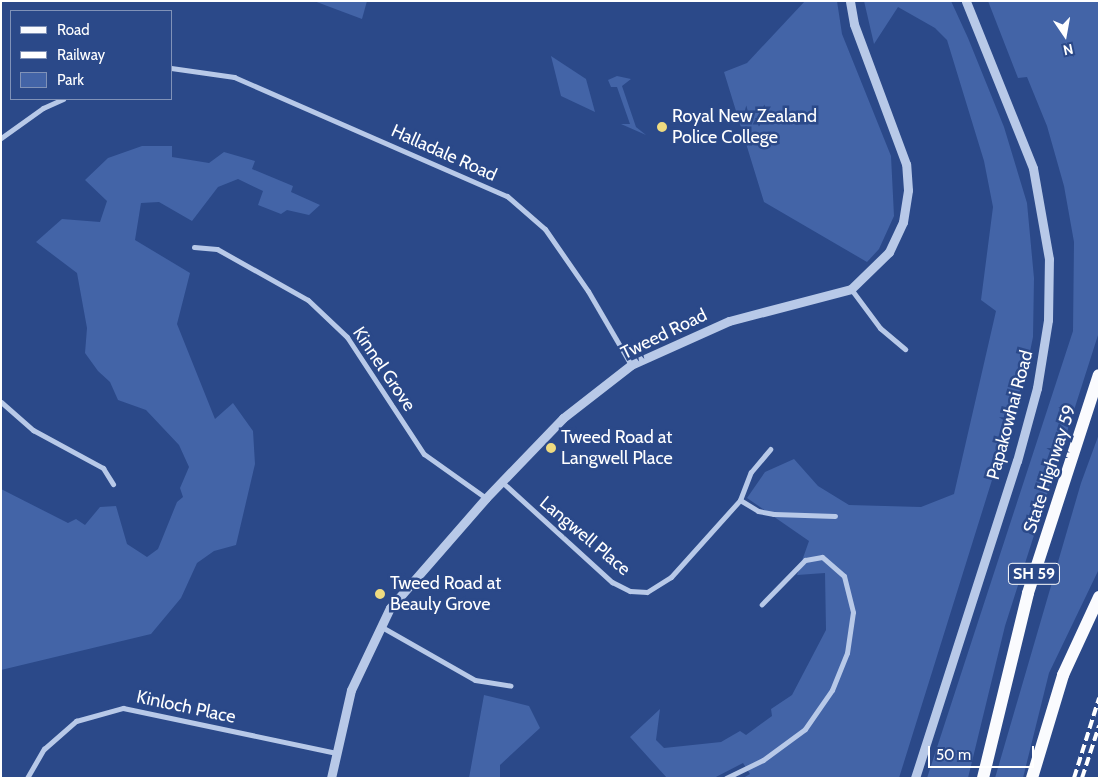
<!DOCTYPE html>
<html>
<head>
<meta charset="utf-8">
<style>
  body { margin:0 }
  #map { position:relative; width:1100px; height:779px; overflow:hidden; background:#2b4989; font-family:Cabin,sans-serif }
  div>[style] { position:absolute }
  .green>* { inset:0; background:#4364a7 }
  .minor>* { height:5px; margin:-2.5px; padding:0 2.5px; transform-origin:2.5px; border-radius:2.5px; background:#b8c9e8 }
  .tertiary>* { height:9px; margin:-4.5px; padding:0 4.5px; transform-origin:4.5px; border-radius:4.5px; background:#b8c9e8 }
  .primary>* { height:12px; margin:-6px; padding:0 6px; transform-origin:6px; border-radius:6px; background:#fafbfe }
  .rail>* { height:4px; margin-top:-2px; transform-origin:0; background:repeating-linear-gradient(90deg,#fff 0 9px,transparent 0 13px) }
  .dots>* { width:14px; height:14px; translate:-50% -50%; box-sizing:border-box; border:2px solid #2b4989; border-radius:50% }
  span { translate:-50% -50%; white-space:nowrap; text-align:center; line-height:1.15; -webkit-text-stroke:5px #2b4989; paint-order:stroke }
  .shield-label span { padding:1px 4px; background:#2b4989; border:1px solid; border-radius:4px; -webkit-text-stroke-width:0 }
  .shield-label { font-size:16px; color:#fff; font-weight:700 }
  .poi-label { font-size:18px; color:#fff }
  .left { translate:0 -50%; text-align:left }
  .street-label { font-size:18px; color:#fff }
  .frame { position:absolute; inset:0; border:2px solid #fff; pointer-events:none }
  .legend { position:absolute; left:10px; top:10px; width:162px; height:90px; box-sizing:border-box; background:#2b4989; border:1px solid #8092b8; margin:0; padding:6px 9px; list-style:none; font-size:15px; color:#fff }
  .legend li { display:flex; align-items:center; gap:10px; height:25px }
  .legend b { width:25px; border:1px solid #8092b8 }
  .north { position:absolute; left:1040px; top:10px; width:50px; height:50px; -webkit-text-stroke:4px #2b4989; paint-order:stroke; rotate:168deg; font-size:14px; font-weight:700; line-height:20px; text-align:center; color:#fff }
  .north::after { content:''; display:block; margin:auto; width:18px; height:22px; background:#fff; clip-path:polygon(50% 0,100% 100%,50% 72%,0 100%) }
  .scale { position:absolute; left:928px; top:746px; width:106px; height:22px; box-sizing:border-box; border:2px solid #fff; border-top:0; padding-left:6px; font-size:15px; line-height:18px; white-space:nowrap; color:#fff; -webkit-text-stroke:4px #2b4989; paint-order:stroke }
</style>
</head>
<body>
<div id="map">
  <div class="green">
    <div style="clip-path:polygon(314px 1px,367px 1px,362px 19px)"></div>
    <div style="clip-path:polygon(805px 1px,837px 1px,842px 34px,891px 156px,894px 216px,879px 249px,867px 262px,764px 202px,724px 72px,747px 63px)"></div>
    <div style="clip-path:polygon(864px 1px,951px 1px,968px 38px,1004px 127px,1027px 203px,1034px 278px,1033px 337px,1026px 371px,899px 778px,743px 778px,750px 774px,743px 763px,714px 778px,667px 778px,630px 737px,660px 709px,656px 740px,664px 748px,721px 742px,740px 731px,746px 735px,772px 716px,771px 709px,792px 695px,826px 630px,825px 573px,797px 575px,809px 541px,747px 498px,765px 472px,794px 459px,818px 486px,849px 505px,921px 507px,954px 494px,996px 311px,981px 300px,993px 207px,984px 161px,947px 40px,935px 28px,898px 7px,874px 44px)"></div>
    <div style="clip-path:polygon(988px 1px,1099px 1px,1099px 332px,1005px 626px,968px 778px,927px 778px,1073px 331px,1074px 242px,1064px 186px,1047px 126px,1027px 77px,1018px 78px)"></div>
    <div style="clip-path:polygon(551px 56px,586px 79px,595px 112px,561px 96px)"></div>
    <div style="clip-path:polygon(617px 76px,631px 79px,622px 86px,636px 127px,646px 135px,621px 124px,630px 124px,617px 87px,611px 87px,608px 80px)"></div>
    <div style="clip-path:polygon(142px 146px,172px 146px,172px 157px,209px 163px,224px 152px,255px 161px,252px 169px,293px 186px,291px 192px,320px 205px,309px 215px,287px 210px,281px 214px,258px 205px,263px 191px,238px 179px,218px 187px,192px 221px,159px 202px,141px 203px,135px 240px,190px 273px,177px 324px,215px 419px,233px 403px,253px 431px,255px 464px,236px 545px,214px 551px,197px 563px,181px 598px,151px 634px,1px 670px,1px 489px,68px 523px,76px 519px,85px 525px,100px 507px,116px 506px,127px 544px,147px 557px,158px 549px,177px 502px,183px 497px,180px 488px,189px 467px,179px 445px,146px 410px,118px 400px,110px 382px,98px 371px,85px 353px,87px 328px,77px 273px,36px 242px,62px 219px,100px 222px,107px 201px,85px 180px,108px 158px)"></div>
    <div style="clip-path:polygon(1099px 434px,1099px 569px,1049px 673px,1023px 778px,995px 778px,1081px 483px)"></div>
    <div style="clip-path:polygon(484px 695px,529px 706px,540px 728px,500px 765px,500px 778px,469px 778px)"></div>
  </div>
  <div class="minor">
    <div style="left:171px;top:68px;width:64px;rotate:8.1deg"></div>
    <div style="left:234px;top:77px;width:298px;rotate:23.6deg"></div>
    <div style="left:507px;top:196px;width:50px;rotate:41deg"></div>
    <div style="left:545px;top:229px;width:75px;rotate:55.3deg"></div>
    <div style="left:588px;top:291px;width:86px;rotate:59.8deg"></div>
    <div style="left:1px;top:138px;width:52px;rotate:-35.5deg"></div>
    <div style="left:43px;top:108px;width:22px;rotate:-24deg"></div>
    <div style="left:194px;top:247px;width:23px;rotate:5deg"></div>
    <div style="left:217px;top:249px;width:104px;rotate:29.3deg"></div>
    <div style="left:308px;top:300px;width:54px;rotate:43.5deg"></div>
    <div style="left:347px;top:337px;width:140px;rotate:56.7deg"></div>
    <div style="left:424px;top:454px;width:76px;rotate:35.4deg"></div>
    <div style="left:851px;top:289px;width:49px;rotate:53.4deg"></div>
    <div style="left:880px;top:328px;width:33px;rotate:40deg"></div>
    <div style="left:1px;top:402px;width:43px;rotate:41.2deg"></div>
    <div style="left:33px;top:430px;width:80px;rotate:28.5deg"></div>
    <div style="left:103px;top:468px;width:19px;rotate:58deg"></div>
    <div style="left:502px;top:482px;width:149px;rotate:42.3deg"></div>
    <div style="left:612px;top:582px;width:20px;rotate:27deg"></div>
    <div style="left:630px;top:591px;width:17px;rotate:3deg"></div>
    <div style="left:647px;top:592px;width:28px;rotate:-32deg"></div>
    <div style="left:671px;top:577px;width:103px;rotate:-48.1deg"></div>
    <div style="left:740px;top:500px;width:21px;rotate:31deg"></div>
    <div style="left:758px;top:511px;width:16px;rotate:11deg"></div>
    <div style="left:774px;top:514px;width:61px;rotate:1.9deg"></div>
    <div style="left:740px;top:500px;width:30px;rotate:-69deg"></div>
    <div style="left:751px;top:472px;width:30px;rotate:-50deg"></div>
    <div style="left:380px;top:626px;width:109px;rotate:29.6deg"></div>
    <div style="left:475px;top:680px;width:36px;rotate:9deg"></div>
    <div style="left:27px;top:778px;width:34px;rotate:-60deg"></div>
    <div style="left:44px;top:749px;width:43px;rotate:-41.2deg"></div>
    <div style="left:76px;top:721px;width:49px;rotate:-15.5deg"></div>
    <div style="left:123px;top:708px;width:218px;rotate:11.9deg"></div>
    <div style="left:726px;top:778px;width:41px;rotate:-25.9deg"></div>
    <div style="left:763px;top:760px;width:52px;rotate:-36.4deg"></div>
    <div style="left:805px;top:729px;width:47px;rotate:-55.3deg"></div>
    <div style="left:832px;top:690px;width:40px;rotate:-68deg"></div>
    <div style="left:847px;top:653px;width:41px;rotate:-81.7deg"></div>
    <div style="left:853px;top:612px;width:37px;rotate:-104deg"></div>
    <div style="left:844px;top:576px;width:29px;rotate:-139deg"></div>
    <div style="left:822px;top:557px;width:17px;rotate:170deg"></div>
    <div style="left:805px;top:560px;width:62px;rotate:134.3deg"></div>
  </div>
  <div class="tertiary">
    <div style="left:331px;top:778px;width:90px;rotate:-77.2deg"></div>
    <div style="left:351px;top:690px;width:91px;rotate:-64.6deg"></div>
    <div style="left:390px;top:608px;width:146px;rotate:-48.9deg"></div>
    <div style="left:486px;top:498px;width:111px;rotate:-46.1deg"></div>
    <div style="left:563px;top:418px;width:86px;rotate:-37.9deg"></div>
    <div style="left:631px;top:365px;width:107px;rotate:-24.2deg"></div>
    <div style="left:729px;top:321px;width:126px;rotate:-14.7deg"></div>
    <div style="left:851px;top:289px;width:53px;rotate:-44.2deg"></div>
    <div style="left:889px;top:252px;width:33px;rotate:-65deg"></div>
    <div style="left:903px;top:222px;width:32px;rotate:-81deg"></div>
    <div style="left:908px;top:190px;width:26px;rotate:-94deg"></div>
    <div style="left:906px;top:164px;width:149px;rotate:-110.4deg"></div>
    <div style="left:854px;top:24px;width:23px;rotate:-100deg"></div>
    <div style="left:915px;top:778px;width:333px;rotate:-72.2deg"></div>
    <div style="left:1017px;top:461px;width:76px;rotate:-74.7deg"></div>
    <div style="left:1037px;top:388px;width:69px;rotate:-80.8deg"></div>
    <div style="left:1048px;top:320px;width:61px;rotate:-89.1deg"></div>
    <div style="left:1049px;top:259px;width:92px;rotate:-100deg"></div>
    <div style="left:1033px;top:168px;width:180px;rotate:-111.9deg"></div>
  </div>
  <div class="primary">
    <div style="left:983px;top:778px;width:190px;rotate:-76.3deg"></div>
    <div style="left:1028px;top:593px;width:229px;rotate:-72deg"></div>
    <div style="left:1032px;top:778px;width:108px;rotate:-73.2deg"></div>
    <div style="left:1063px;top:675px;width:86px;rotate:-65.2deg"></div>
  </div>
  <div class="rail">
    <div style="left:1074px;top:778px;width:84px;rotate:-72.6deg"></div>
    <div style="left:1082px;top:778px;width:55px;rotate:-71.9deg"></div>
  </div>
  <div class="dots">
    <div style="left:662px;top:127px;background:#efdb80"></div>
    <div style="left:551px;top:448px;background:#efdb80"></div>
    <div style="left:380px;top:594px;background:#efdb80"></div>
  </div>
  <div class="shield-label">
    <span style="left:1034px;top:574px">SH 59</span>
  </div>
  <div class="poi-label">
    <span class="left" style="left:672px;top:127px">Royal New Zealand<br>Police College</span>
    <span class="left" style="left:561px;top:448px">Tweed Road at<br>Langwell Place</span>
    <span class="left" style="left:390px;top:594px">Tweed Road at<br>Beauly Grove</span>
  </div>
  <div class="street-label">
    <span style="left:444px;top:153px;rotate:24deg">Halladale Road</span>
    <span style="left:664px;top:334px;rotate:-26deg">Tweed Road</span>
    <span style="left:384px;top:369px;rotate:56deg">Kinnel Grove</span>
    <span style="left:1010px;top:415px;rotate:-75deg">Papakowhai Road</span>
    <span style="left:1050px;top:469px;rotate:-72deg">State Highway 59</span>
    <span style="left:585px;top:536px;rotate:40deg">Langwell Place</span>
    <span style="left:186px;top:707px;rotate:12deg">Kinloch Place</span>
  </div>
  <div class="frame"></div>
  <ul class="legend">
  <li><b style="height:6px;background:#fafbfe"></b>Road</li>
  <li><b style="height:6px;background:#fff"></b>Railway</li>
  <li><b style="height:14px;background:#4364a7"></b>Park</li>
  </ul>
  <div class="north">N</div>
  <div class="scale">50 m</div>
</div>
</body>
</html>
